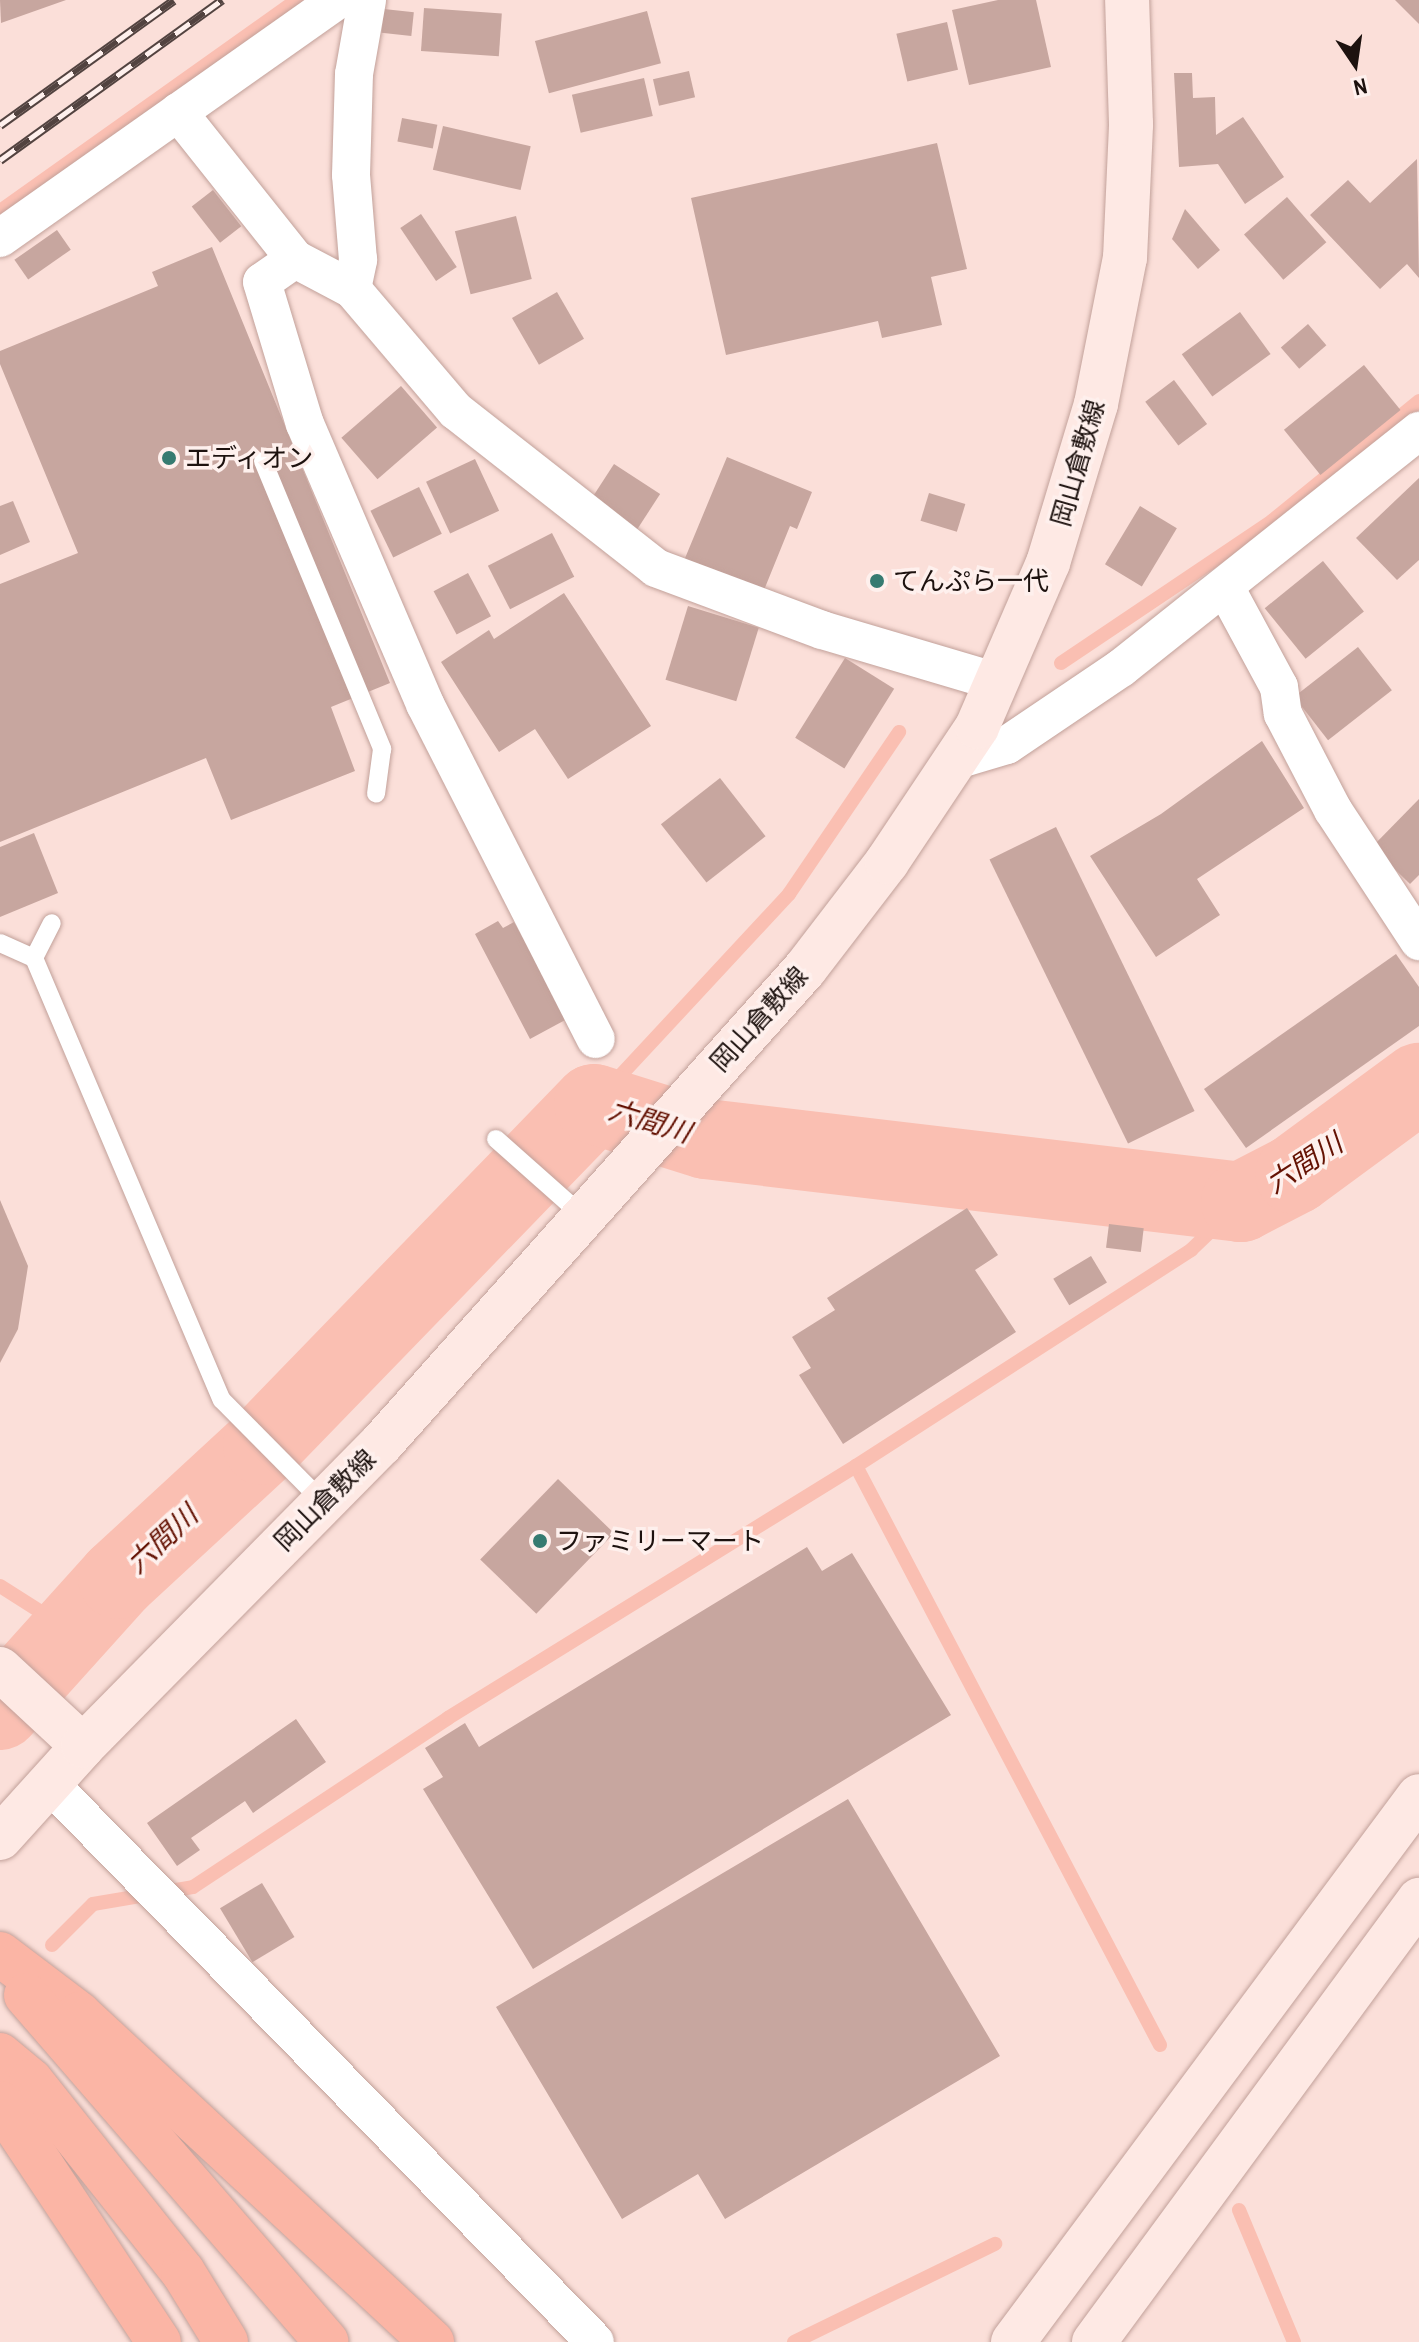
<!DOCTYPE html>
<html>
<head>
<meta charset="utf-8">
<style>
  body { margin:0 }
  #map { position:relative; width:1419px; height:2342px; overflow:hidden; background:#fbdfd9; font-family:"Archivo Narrow","Noto Sans JP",sans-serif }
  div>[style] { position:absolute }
  .stream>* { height:14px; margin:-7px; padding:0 7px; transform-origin:7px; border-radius:7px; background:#fabfb2 }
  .river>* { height:80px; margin:-40px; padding:0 40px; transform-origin:40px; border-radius:40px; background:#fabfb2 }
  .building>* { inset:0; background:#c7a69f; transform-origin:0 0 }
  .roads { filter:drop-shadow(0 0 2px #c2a19a) drop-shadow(0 0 2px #c2a19a) }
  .lane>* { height:18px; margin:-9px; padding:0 9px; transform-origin:9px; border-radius:9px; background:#fff }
  .street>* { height:38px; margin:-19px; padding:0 19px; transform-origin:19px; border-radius:19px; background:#fff }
  .secondary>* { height:44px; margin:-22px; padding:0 22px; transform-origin:22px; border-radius:22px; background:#fee9e4 }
  .highway>* { height:44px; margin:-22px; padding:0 22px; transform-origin:22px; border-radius:22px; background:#fbb5a5 }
  .rail>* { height:9px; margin-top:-4.5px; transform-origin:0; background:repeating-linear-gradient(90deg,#fef0ed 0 18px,#524340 0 36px); box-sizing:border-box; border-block:2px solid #524340 }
  .dots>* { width:22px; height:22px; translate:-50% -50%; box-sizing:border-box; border:4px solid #fef0ed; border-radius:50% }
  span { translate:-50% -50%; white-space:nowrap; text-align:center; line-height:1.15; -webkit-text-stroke:7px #fef0ed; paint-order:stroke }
  .poi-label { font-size:26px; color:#1d120f }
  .left { translate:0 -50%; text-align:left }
  .street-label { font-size:26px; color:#1d120f }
  .water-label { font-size:28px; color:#641203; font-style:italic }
  .north { position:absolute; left:1315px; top:24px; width:80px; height:80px; -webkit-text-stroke:6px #fef0ed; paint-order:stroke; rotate:167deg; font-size:22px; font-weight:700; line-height:32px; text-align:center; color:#1d120f }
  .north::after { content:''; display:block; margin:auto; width:28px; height:36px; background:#1d120f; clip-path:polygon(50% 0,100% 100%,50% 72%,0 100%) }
</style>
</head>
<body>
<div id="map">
  <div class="stream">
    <div style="left:0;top:211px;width:364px;rotate:-35.4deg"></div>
    <div style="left:1061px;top:663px;width:254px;rotate:-33.9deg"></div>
    <div style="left:1272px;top:521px;width:190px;rotate:-39.2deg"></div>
    <div style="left:594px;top:1104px;width:287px;rotate:-47.1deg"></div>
    <div style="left:789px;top:894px;width:196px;rotate:-55.8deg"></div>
    <div style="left:856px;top:1466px;width:654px;rotate:62.3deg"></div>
    <div style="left:0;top:1586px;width:84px;rotate:32.4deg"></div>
    <div style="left:52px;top:1945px;width:58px;rotate:-45deg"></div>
    <div style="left:93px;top:1904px;width:101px;rotate:-9.6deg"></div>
    <div style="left:193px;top:1887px;width:306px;rotate:-33.5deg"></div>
    <div style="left:448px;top:1718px;width:480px;rotate:-31.7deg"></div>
    <div style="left:856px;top:1466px;width:399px;rotate:-32.8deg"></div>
    <div style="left:1191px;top:1250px;width:69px;rotate:-43.8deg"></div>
    <div style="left:1239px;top:2210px;width:143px;rotate:67.4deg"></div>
    <div style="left:794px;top:2342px;width:224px;rotate:-26deg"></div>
  </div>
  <div class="river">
    <div style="left:0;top:1710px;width:176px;rotate:-48deg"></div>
    <div style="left:118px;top:1579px;width:197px;rotate:-42.7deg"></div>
    <div style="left:263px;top:1445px;width:475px;rotate:-45.9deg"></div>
    <div style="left:594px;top:1104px;width:117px;rotate:17.4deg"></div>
    <div style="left:706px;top:1139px;width:539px;rotate:6.72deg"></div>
    <div style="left:1241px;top:1202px;width:61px;rotate:-27.4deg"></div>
    <div style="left:1295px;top:1174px;width:154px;rotate:-36.3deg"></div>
  </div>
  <div class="building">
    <div style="clip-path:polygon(0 0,66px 0,1px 23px)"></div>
    <div style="clip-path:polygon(998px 0,1036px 0,1051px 67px,969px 85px,952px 10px)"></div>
    <div style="clip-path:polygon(1395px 0,1419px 0,1419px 24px)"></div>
    <div style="left:424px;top:8px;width:78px;height:43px;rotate:4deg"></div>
    <div style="left:384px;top:9px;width:30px;height:24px;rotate:6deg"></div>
    <div style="left:647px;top:11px;width:54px;height:116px;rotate:75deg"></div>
    <div style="left:947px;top:22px;width:49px;height:52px;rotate:77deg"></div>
    <div style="left:689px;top:71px;width:27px;height:37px;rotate:77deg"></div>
    <div style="clip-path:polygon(1174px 73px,1192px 73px,1193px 98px,1215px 97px,1216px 135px,1243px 117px,1284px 177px,1245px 204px,1218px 164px,1179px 167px)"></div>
    <div style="left:644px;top:78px;width:39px;height:74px;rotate:77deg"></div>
    <div style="left:402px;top:118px;width:36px;height:24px;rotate:11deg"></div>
    <div style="left:443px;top:126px;width:90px;height:45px;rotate:13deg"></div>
    <div style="clip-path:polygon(937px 143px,967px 269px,931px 277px,942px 325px,882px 338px,878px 321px,726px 355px,691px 198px)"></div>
    <div style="clip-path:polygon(1417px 159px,1419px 278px,1407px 264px,1380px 289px,1310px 215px,1348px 180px,1370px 203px)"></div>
    <div style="left:213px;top:190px;width:46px;height:27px;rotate:52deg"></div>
    <div style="left:1287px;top:197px;width:60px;height:57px;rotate:49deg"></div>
    <div style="clip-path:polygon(1185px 209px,1220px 250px,1198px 269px,1172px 239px)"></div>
    <div style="left:421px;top:214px;width:64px;height:25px;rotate:56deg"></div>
    <div style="left:516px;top:216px;width:65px;height:63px;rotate:76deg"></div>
    <div style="left:57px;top:230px;width:24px;height:52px;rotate:55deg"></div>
    <div style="clip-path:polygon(212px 247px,390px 683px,331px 707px,355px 771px,231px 820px,206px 758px,0 842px,0 584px,78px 553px,0 364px,0 351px,158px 286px,152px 272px)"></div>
    <div style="left:557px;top:292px;width:54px;height:52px;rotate:60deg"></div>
    <div style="left:1240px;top:312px;width:52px;height:72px;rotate:54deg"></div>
    <div style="left:1308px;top:324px;width:28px;height:36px;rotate:49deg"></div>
    <div style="left:1364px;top:365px;width:58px;height:103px;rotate:51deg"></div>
    <div style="left:1174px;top:380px;width:55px;height:36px;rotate:53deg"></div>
    <div style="left:401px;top:386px;width:55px;height:79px;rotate:49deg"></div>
    <div style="clip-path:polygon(727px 457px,812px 492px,797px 529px,790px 526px,762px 595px,683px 563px)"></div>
    <div style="left:475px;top:459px;width:57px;height:54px;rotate:65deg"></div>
    <div style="left:614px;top:464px;width:55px;height:53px;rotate:33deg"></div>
    <div style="clip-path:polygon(1419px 478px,1419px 560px,1397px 580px,1356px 538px)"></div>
    <div style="left:419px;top:487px;width:52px;height:54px;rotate:64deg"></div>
    <div style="left:929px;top:493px;width:38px;height:29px;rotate:17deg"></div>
    <div style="clip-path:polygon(13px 501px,30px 542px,0 555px,0 506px)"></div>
    <div style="left:1140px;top:506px;width:43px;height:68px;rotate:31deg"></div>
    <div style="left:552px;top:533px;width:49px;height:72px;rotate:63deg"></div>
    <div style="left:1323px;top:561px;width:65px;height:75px;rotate:51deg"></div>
    <div style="left:468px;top:573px;width:49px;height:39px;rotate:62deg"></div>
    <div style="clip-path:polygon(564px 593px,651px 726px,568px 779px,535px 729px,499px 752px,441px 662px,489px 630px,494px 639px)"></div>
    <div style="left:688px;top:606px;width:74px;height:77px;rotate:17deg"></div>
    <div style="left:1358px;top:647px;width:55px;height:81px;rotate:52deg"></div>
    <div style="left:845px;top:658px;width:58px;height:94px;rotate:32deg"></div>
    <div style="clip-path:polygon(1262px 741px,1304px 808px,1197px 879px,1220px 915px,1156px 957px,1090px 856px,1161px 814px)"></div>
    <div style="left:720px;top:778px;width:74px;height:75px;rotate:52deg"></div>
    <div style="clip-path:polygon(1419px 799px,1419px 875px,1410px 884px,1372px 847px)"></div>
    <div style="left:1056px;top:827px;width:316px;height:74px;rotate:64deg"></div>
    <div style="clip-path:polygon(34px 833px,58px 893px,0 917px,0 847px)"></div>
    <div style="clip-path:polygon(498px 921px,503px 928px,514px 922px,567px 1019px,530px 1039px,475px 934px)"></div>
    <div style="clip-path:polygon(1396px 954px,1419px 987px,1419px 1026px,1246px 1148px,1204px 1089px)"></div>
    <div style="clip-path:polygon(0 1200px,28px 1266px,18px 1329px,0 1363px)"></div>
    <div style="clip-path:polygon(967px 1208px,998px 1255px,975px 1270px,1016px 1332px,843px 1444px,799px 1375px,811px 1368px,792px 1337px,835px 1310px,827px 1298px)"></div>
    <div style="left:1109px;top:1224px;width:35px;height:24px;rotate:7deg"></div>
    <div style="left:1091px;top:1256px;width:31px;height:44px;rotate:59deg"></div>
    <div style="left:558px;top:1479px;width:78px;height:112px;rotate:44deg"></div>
    <div style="clip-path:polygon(807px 1547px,822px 1571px,852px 1553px,951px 1715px,533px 1969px,423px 1789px,443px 1777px,425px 1748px,465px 1723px,479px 1747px)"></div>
    <div style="clip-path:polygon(296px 1719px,326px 1762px,253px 1813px,245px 1801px,191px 1838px,200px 1850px,177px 1866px,147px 1823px)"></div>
    <div style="clip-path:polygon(848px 1799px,1000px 2056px,725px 2219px,698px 2174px,622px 2219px,496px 2007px)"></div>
    <div style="left:262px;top:1883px;width:63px;height:49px;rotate:59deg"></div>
  </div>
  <div class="roads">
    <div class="lane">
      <div style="left:263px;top:461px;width:312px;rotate:67.5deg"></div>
      <div style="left:382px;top:749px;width:45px;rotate:97.6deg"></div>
      <div style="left:0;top:943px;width:37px;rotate:24deg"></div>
      <div style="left:34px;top:958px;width:480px;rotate:67deg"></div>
      <div style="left:222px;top:1400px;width:144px;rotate:45.3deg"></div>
      <div style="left:34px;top:958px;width:39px;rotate:-63deg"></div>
      <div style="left:496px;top:1139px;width:118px;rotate:41.6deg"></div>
    </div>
    <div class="street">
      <div style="left:178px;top:112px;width:188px;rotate:51.5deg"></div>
      <div style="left:295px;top:259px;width:64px;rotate:27.8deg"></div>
      <div style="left:352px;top:289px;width:160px;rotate:49.6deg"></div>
      <div style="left:456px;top:411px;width:254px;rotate:38.1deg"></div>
      <div style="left:656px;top:568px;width:177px;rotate:20.5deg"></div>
      <div style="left:822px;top:630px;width:183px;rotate:16.5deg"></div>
      <div style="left:0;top:238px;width:413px;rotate:-35.2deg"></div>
      <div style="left:295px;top:259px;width:40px;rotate:145.1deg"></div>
      <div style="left:262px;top:282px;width:148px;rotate:73.2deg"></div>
      <div style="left:305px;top:424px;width:305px;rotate:66.8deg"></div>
      <div style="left:425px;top:704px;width:376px;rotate:63deg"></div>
      <div style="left:352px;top:289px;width:30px;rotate:-78deg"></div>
      <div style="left:358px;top:260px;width:85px;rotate:-94.7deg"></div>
      <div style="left:351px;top:175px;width:101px;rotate:-88.3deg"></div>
      <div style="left:354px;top:74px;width:75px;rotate:-80deg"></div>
      <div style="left:1226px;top:589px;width:111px;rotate:61.6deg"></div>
      <div style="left:1279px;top:687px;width:27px;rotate:82deg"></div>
      <div style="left:1283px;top:714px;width:108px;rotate:62.5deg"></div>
      <div style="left:1333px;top:810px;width:157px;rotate:56.7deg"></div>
      <div style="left:953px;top:761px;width:56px;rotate:-16.5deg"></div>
      <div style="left:1007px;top:745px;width:138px;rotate:-34deg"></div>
      <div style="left:1121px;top:668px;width:381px;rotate:-38.5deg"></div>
      <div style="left:49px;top:1783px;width:781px;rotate:45.67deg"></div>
    </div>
    <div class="secondary">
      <div style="left:0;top:1669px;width:113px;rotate:42.9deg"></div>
      <div style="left:0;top:1838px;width:124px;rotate:-47.9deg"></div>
      <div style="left:83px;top:1746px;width:424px;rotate:-45.4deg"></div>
      <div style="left:381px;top:1444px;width:637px;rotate:-48.25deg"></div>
      <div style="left:805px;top:969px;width:135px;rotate:-52.5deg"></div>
      <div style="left:887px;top:862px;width:162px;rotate:-56.3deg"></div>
      <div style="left:977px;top:727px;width:179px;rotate:-66.6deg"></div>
      <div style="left:1048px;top:563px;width:166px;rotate:-73.2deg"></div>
      <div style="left:1096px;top:404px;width:149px;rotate:-78.8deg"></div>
      <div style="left:1125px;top:258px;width:134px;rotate:-87.4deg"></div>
      <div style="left:1131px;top:124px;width:124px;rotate:-91.8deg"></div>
      <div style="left:1013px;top:2342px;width:680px;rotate:-53.37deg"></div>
      <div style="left:1094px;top:2342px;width:549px;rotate:-53.67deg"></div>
    </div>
    <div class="highway">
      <div style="left:0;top:1954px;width:99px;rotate:37.2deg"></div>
      <div style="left:79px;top:2014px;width:482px;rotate:42.9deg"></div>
      <div style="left:26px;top:1995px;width:459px;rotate:49.1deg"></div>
      <div style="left:0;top:2055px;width:40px;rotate:40deg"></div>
      <div style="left:31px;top:2081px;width:244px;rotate:51.5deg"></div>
      <div style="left:183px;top:2272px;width:82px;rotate:58.4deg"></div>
      <div style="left:0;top:2103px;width:287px;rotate:56.4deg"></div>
    </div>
  </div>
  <div class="rail">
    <div style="left:0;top:125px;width:214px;rotate:-35.7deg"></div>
    <div style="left:0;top:160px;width:274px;rotate:-35.8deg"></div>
  </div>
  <div class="dots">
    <div style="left:169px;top:458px;background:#367b71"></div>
    <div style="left:877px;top:581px;background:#367b71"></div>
    <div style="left:540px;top:1541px;background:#367b71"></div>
  </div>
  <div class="poi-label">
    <span class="left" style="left:185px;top:458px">エディオン</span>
    <span class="left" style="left:893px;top:581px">てんぷら一代</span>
    <span class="left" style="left:556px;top:1541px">ファミリーマート</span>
  </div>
  <div class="street-label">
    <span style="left:1078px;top:463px;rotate:-74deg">岡山倉敷線</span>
    <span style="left:759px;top:1019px;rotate:-48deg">岡山倉敷線</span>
    <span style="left:325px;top:1500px;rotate:-45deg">岡山倉敷線</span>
  </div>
  <div class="water-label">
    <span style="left:650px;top:1121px;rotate:17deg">六間川</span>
    <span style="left:1304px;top:1163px;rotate:-33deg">六間川</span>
    <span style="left:162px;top:1539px;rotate:-43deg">六間川</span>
  </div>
  <div class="north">N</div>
</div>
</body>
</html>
